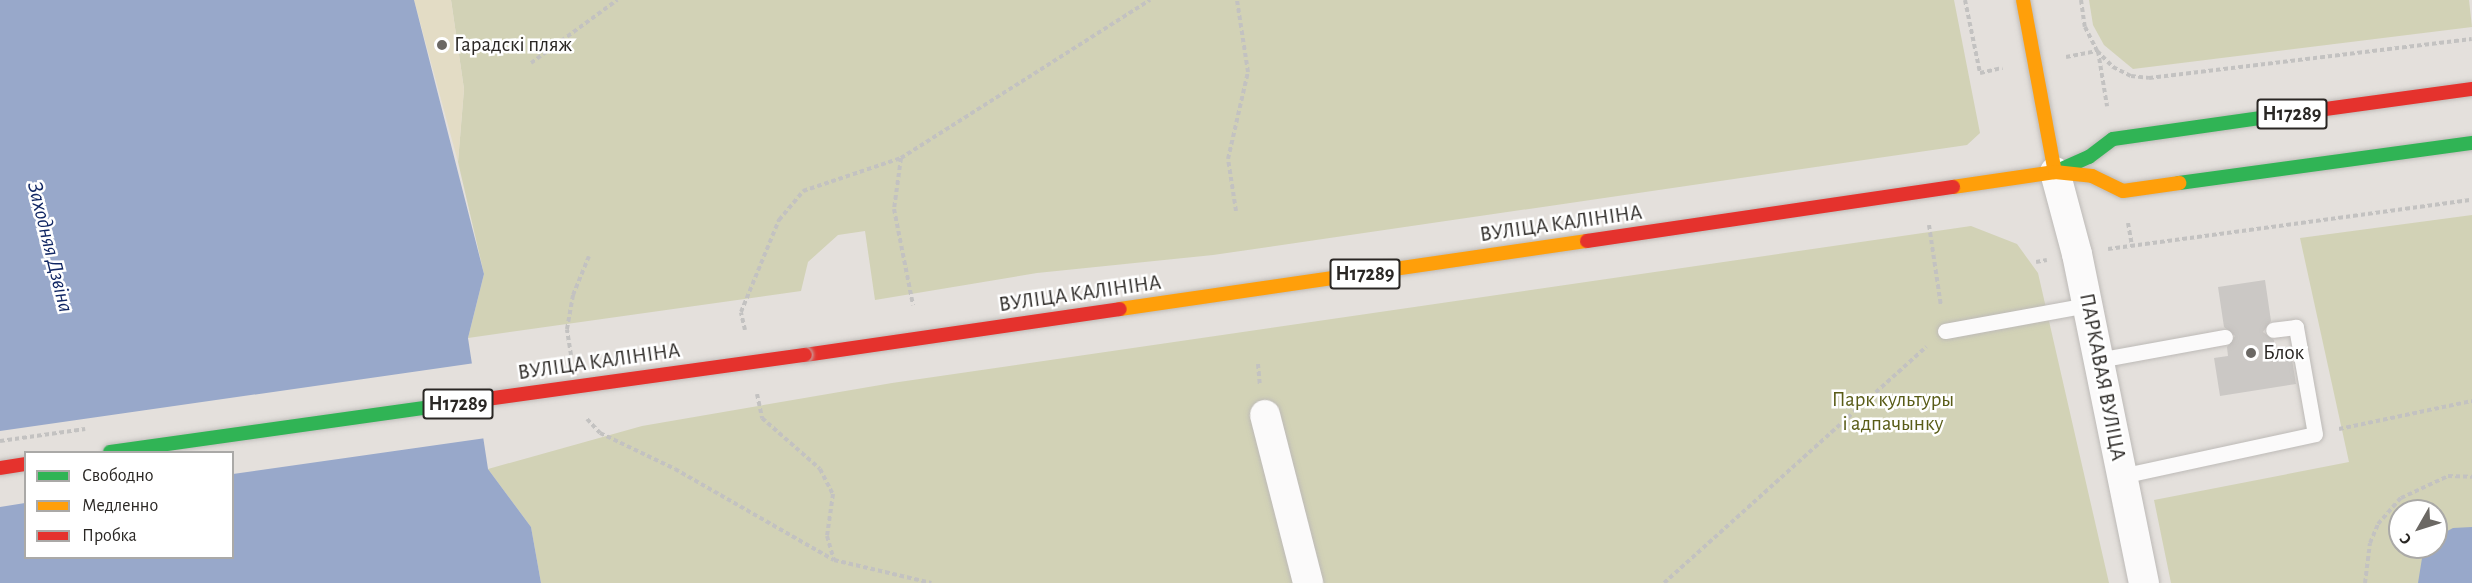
<!DOCTYPE html>
<html>
<head>
<meta charset="utf-8">
<style>
  body { margin:0 }
  #map { position:relative; width:2472px; height:583px; overflow:hidden; background:#e4e0dc; font-family:"Alegreya Sans",sans-serif }
  div>[style] { position:absolute }
  .green>* { inset:0; background:#d2d2b6 }
  .sand>* { inset:0; background:#e3dcc5 }
  .water>* { inset:0; background:#98a8ca }
  .pier>* { inset:0; background:#e4e0dc }
  .building>* { inset:0; background:#cbc8c5 }
  .path>* { height:4px; margin-top:-2px; transform-origin:0; background:repeating-linear-gradient(90deg,#c3c2c1 0 4.5px,transparent 0 7.5px) }
  .roads { filter:drop-shadow(0 0 2px #bdbab7) drop-shadow(0 0 2px #bdbab7) }
  .lane>* { height:15px; margin:-7.5px; padding:0 7.5px; transform-origin:7.5px; border-radius:7.5px; background:#fbfafa }
  .street>* { height:30px; margin:-15px; padding:0 15px; transform-origin:15px; border-radius:15px; background:#fbfafa }
  .fast>* { height:14px; margin:-7px; padding:0 7px; transform-origin:7px; border-radius:7px; background:#30b455 }
  .slow>* { height:14px; margin:-7px; padding:0 7px; transform-origin:7px; border-radius:7px; background:#ff9f0a }
  .jam>* { height:14px; margin:-7px; padding:0 7px; transform-origin:7px; border-radius:7px; background:#e5322d }
  .path-bridge>* { height:4px; margin-top:-2px; transform-origin:0; background:repeating-linear-gradient(90deg,#c3c2c1 0 4.5px,transparent 0 7.5px) }
  .bridges { filter:drop-shadow(0 0 2px #bfbcba) drop-shadow(0 0 2px #bfbcba) }
  .fast-bridge>* { height:14px; margin:-7px; padding:0 7px; transform-origin:7px; border-radius:7px; background:#30b455 }
  .jam-bridge>* { height:14px; margin:-7px; padding:0 7px; transform-origin:7px; border-radius:7px; background:#e5322d }
  .dots>* { width:16px; height:16px; translate:-50% -50%; box-sizing:border-box; border:3px solid #fff; border-radius:50% }
  span { translate:-50% -50%; white-space:nowrap; text-align:center; line-height:1.15; -webkit-text-stroke:5px #fff; paint-order:stroke }
  .shield-label span { padding:2px 4px; background:#fff; border:2px solid; border-radius:4px; -webkit-text-stroke-width:0 }
  .shield-label { font-size:20px; color:#2a2724; font-weight:700 }
  .poi-label { font-size:21px; color:#2a2724 }
  .left { translate:0 -50%; text-align:left }
  .street-label { font-size:21px; color:#2a2724 }
  .park-label { font-size:21px; color:#595c17 }
  .water-label { font-size:22px; color:#102663; font-style:italic }
  .legend { position:absolute; left:24px; top:451px; width:210px; height:108px; box-sizing:border-box; background:#fff; border:2px solid #aaa9a7; margin:0; padding:8px 10px; list-style:none; font-size:18px; color:#2a2724 }
  .legend li { display:flex; align-items:center; gap:12px; height:30px }
  .legend b { width:30px; border:2px solid #aaa9a7 }
  .north { position:absolute; left:2388px; top:499px; width:60px; height:60px; box-sizing:border-box; background:#fff; border:2px solid #aaa9a7; border-radius:50%; rotate:231deg; font-size:16px; font-weight:700; line-height:24px; text-align:center; color:#2a2724 }
  .north::after { content:''; display:block; margin:auto; width:21px; height:27px; background:#6b6864; clip-path:polygon(50% 0,100% 100%,50% 72%,0 100%) }
</style>
</head>
<body>
<div id="map">
  <div class="green">
    <div style="clip-path:polygon(451px 0,1954px 0,1980px 133px,1967px 145px,1213px 255px,1037px 273px,875px 300px,865px 231px,838px 235px,808px 262px,801px 291px,468px 338px,484px 274px,458px 162px,464px 89px)"></div>
    <div style="clip-path:polygon(2089px 0,2469px 0,2472px 27px,2133px 69px,2104px 45px,2093px 25px)"></div>
    <div style="clip-path:polygon(evenodd,2472px 215px,2472px 583px,2171px 583px,2154px 500px,2349px 462px,2300px 238px,2472px 215px,2400px 511px,2436px 511px,2436px 547px,2400px 547px,2400px 511px)"></div>
    <div style="clip-path:polygon(1971px 226px,2017px 244px,2038px 273px,2109px 583px,541px 583px,531px 527px,488px 469px,642px 426px,892px 383px)"></div>
  </div>
  <div class="sand">
    <div style="clip-path:polygon(414px 0,451px 0,464px 89px,458px 162px)"></div>
  </div>
  <div class="water">
    <div style="clip-path:polygon(evenodd,0 0,414px 0,484px 274px,468px 338px,488px 469px,531px 527px,541px 583px,0 583px,0 0,26px 452px,232px 452px,232px 558px,26px 558px,26px 452px)"></div>
    <div style="clip-path:polygon(2472px 527px,2472px 583px,2418px 583px,2423px 552px,2427px 547px,2436px 547px,2436px 537px,2453px 528px)"></div>
  </div>
  <div class="pier">
    <div style="clip-path:polygon(475px 363px,486px 438px,233px 474px,232px 452px,26px 452px,25px 503px,0 507px,0 431px)"></div>
  </div>
  <div class="building">
    <div style="clip-path:polygon(2265px 280px,2271px 321px,2263px 332px,2274px 340px,2275px 349px,2290px 347px,2296px 384px,2220px 396px,2214px 358px,2228px 356px,2227px 347px,2235px 336px,2224px 327px,2218px 287px)"></div>
  </div>
  <div class="path">
    <div style="left:1965px;top:0;width:75px;rotate:78.4deg"></div>
    <div style="left:1980px;top:73px;width:23px;rotate:-13deg"></div>
    <div style="left:2081px;top:0;width:27px;rotate:82deg"></div>
    <div style="left:2085px;top:27px;width:27px;rotate:63deg"></div>
    <div style="left:2097px;top:51px;width:23px;rotate:45deg"></div>
    <div style="left:2113px;top:67px;width:20px;rotate:27deg"></div>
    <div style="left:2131px;top:76px;width:18px;rotate:6deg"></div>
    <div style="left:2149px;top:78px;width:325px;rotate:-6.9deg"></div>
    <div style="left:2098px;top:51px;width:56px;rotate:80.7deg"></div>
    <div style="left:2066px;top:57px;width:32px;rotate:-11deg"></div>
    <div style="left:531px;top:63px;width:107px;rotate:-36.2deg"></div>
    <div style="left:901px;top:158px;width:51px;rotate:97.8deg"></div>
    <div style="left:894px;top:209px;width:98px;rotate:78.8deg"></div>
    <div style="left:1236px;top:211px;width:53px;rotate:-98.7deg"></div>
    <div style="left:1228px;top:159px;width:89px;rotate:-77.1deg"></div>
    <div style="left:1248px;top:72px;width:73px;rotate:-98.7deg"></div>
    <div style="left:2128px;top:223px;width:22px;rotate:80deg"></div>
    <div style="left:1929px;top:225px;width:82px;rotate:81.6deg"></div>
    <div style="left:2108px;top:249px;width:367px;rotate:-7.7deg"></div>
    <div style="left:2036px;top:262px;width:11px;rotate:-10deg"></div>
    <div style="left:745px;top:330px;width:18px;rotate:-103deg"></div>
    <div style="left:741px;top:312px;width:100px;rotate:-67.6deg"></div>
    <div style="left:779px;top:220px;width:38px;rotate:-50deg"></div>
    <div style="left:803px;top:191px;width:103px;rotate:-18.6deg"></div>
    <div style="left:901px;top:158px;width:295px;rotate:-32.4deg"></div>
    <div style="left:571px;top:355px;width:26px;rotate:-99deg"></div>
    <div style="left:567px;top:329px;width:35px;rotate:-80deg"></div>
    <div style="left:573px;top:295px;width:42px;rotate:-67.7deg"></div>
    <div style="left:1258px;top:364px;width:21px;rotate:85deg"></div>
    <div style="left:757px;top:394px;width:25px;rotate:78deg"></div>
    <div style="left:762px;top:418px;width:77px;rotate:41.3deg"></div>
    <div style="left:820px;top:469px;width:28px;rotate:63deg"></div>
    <div style="left:833px;top:494px;width:42px;rotate:98.1deg"></div>
    <div style="left:827px;top:536px;width:25px;rotate:74deg"></div>
    <div style="left:587px;top:419px;width:19px;rotate:47deg"></div>
    <div style="left:600px;top:433px;width:83px;rotate:25.6deg"></div>
    <div style="left:675px;top:469px;width:183px;rotate:29.8deg"></div>
    <div style="left:834px;top:560px;width:100px;rotate:13.3deg"></div>
    <div style="left:2339px;top:429px;width:136px;rotate:-11.9deg"></div>
    <div style="left:1664px;top:583px;width:353px;rotate:-42deg"></div>
    <div style="left:2365px;top:583px;width:40px;rotate:-82.9deg"></div>
    <div style="left:2370px;top:543px;width:21px;rotate:-67deg"></div>
    <div style="left:2378px;top:524px;width:35px;rotate:-49deg"></div>
    <div style="left:2401px;top:498px;width:52px;rotate:-25.1deg"></div>
    <div style="left:2448px;top:476px;width:24px;rotate:2deg"></div>
  </div>
  <div class="roads">
    <div class="lane">
      <div style="left:1945px;top:331px;width:144px;rotate:-10.4deg"></div>
      <div style="left:2098px;top:360px;width:129px;rotate:-10.3deg"></div>
      <div style="left:2121px;top:476px;width:198px;rotate:-12.2deg"></div>
      <div style="left:2315px;top:434px;width:109px;rotate:-100.1deg"></div>
      <div style="left:2296px;top:327px;width:23px;rotate:173deg"></div>
    </div>
    <div class="street">
      <div style="left:2055px;top:172px;width:85px;rotate:75deg"></div>
      <div style="left:2077px;top:254px;width:336px;rotate:78.5deg"></div>
      <div style="left:1265px;top:415px;width:173px;rotate:75.6deg"></div>
    </div>
    <div class="fast">
      <div style="left:2055px;top:172px;width:37px;rotate:-24deg"></div>
      <div style="left:2089px;top:157px;width:30px;rotate:-37deg"></div>
      <div style="left:2113px;top:139px;width:178px;rotate:-8.1deg"></div>
      <div style="left:2179px;top:183px;width:296px;rotate:-7.8deg"></div>
    </div>
    <div class="slow">
      <div style="left:2023px;top:0;width:175px;rotate:79.5deg"></div>
      <div style="left:1953px;top:187px;width:103px;rotate:-8.4deg"></div>
      <div style="left:2055px;top:172px;width:37px;rotate:6deg"></div>
      <div style="left:2092px;top:176px;width:34px;rotate:26deg"></div>
      <div style="left:2123px;top:191px;width:57px;rotate:-8.1deg"></div>
      <div style="left:1120px;top:309px;width:472px;rotate:-8.3deg"></div>
    </div>
    <div class="jam">
      <div style="left:2289px;top:114px;width:185px;rotate:-7.8deg"></div>
      <div style="left:1587px;top:241px;width:370px;rotate:-8.4deg"></div>
      <div style="left:805px;top:355px;width:318px;rotate:-8.3deg"></div>
      <div style="left:0;top:468px;width:26px;rotate:-9deg"></div>
    </div>
  </div>
  <div class="path-bridge">
    <div style="left:0;top:441px;width:86px;rotate:-8deg"></div>
  </div>
  <div class="bridges">
    <div class="fast-bridge">
      <div style="left:110px;top:452px;width:366px;rotate:-8deg"></div>
    </div>
    <div class="jam-bridge">
      <div style="left:472px;top:401px;width:336px;rotate:-7.9deg"></div>
    </div>
  </div>
  <div class="dots">
    <div style="left:442px;top:45px;background:#6b6864"></div>
    <div style="left:2251px;top:353px;background:#6b6864"></div>
  </div>
  <div class="shield-label">
    <span style="left:2292px;top:114px">Н17289</span>
    <span style="left:1365px;top:274px">Н17289</span>
    <span style="left:458px;top:404px">Н17289</span>
  </div>
  <div class="poi-label">
    <span class="left" style="left:454px;top:45px">Гарадскі пляж</span>
    <span class="left" style="left:2263px;top:353px">Блок</span>
  </div>
  <div class="street-label">
    <span style="left:1561px;top:224px;rotate:-8deg">ВУЛІЦА КАЛІНІНА</span>
    <span style="left:1080px;top:294px;rotate:-8deg">ВУЛІЦА КАЛІНІНА</span>
    <span style="left:599px;top:362px;rotate:-8deg">ВУЛІЦА КАЛІНІНА</span>
    <span style="left:2102px;top:377px;rotate:79deg">ПАРКАВАЯ ВУЛІЦА</span>
  </div>
  <div class="park-label">
    <span style="left:1893px;top:412px">Парк культуры<br>і адпачынку</span>
  </div>
  <div class="water-label">
    <span style="left:50px;top:247px;rotate:76deg">Заходняя Дзвіна</span>
  </div>
  <ul class="legend">
  <li><b style="height:8px;background:#30b455"></b>Свободно</li>
  <li><b style="height:8px;background:#ff9f0a"></b>Медленно</li>
  <li><b style="height:8px;background:#e5322d"></b>Пробка</li>
  </ul>
  <div class="north">С</div>
</div>
</body>
</html>
